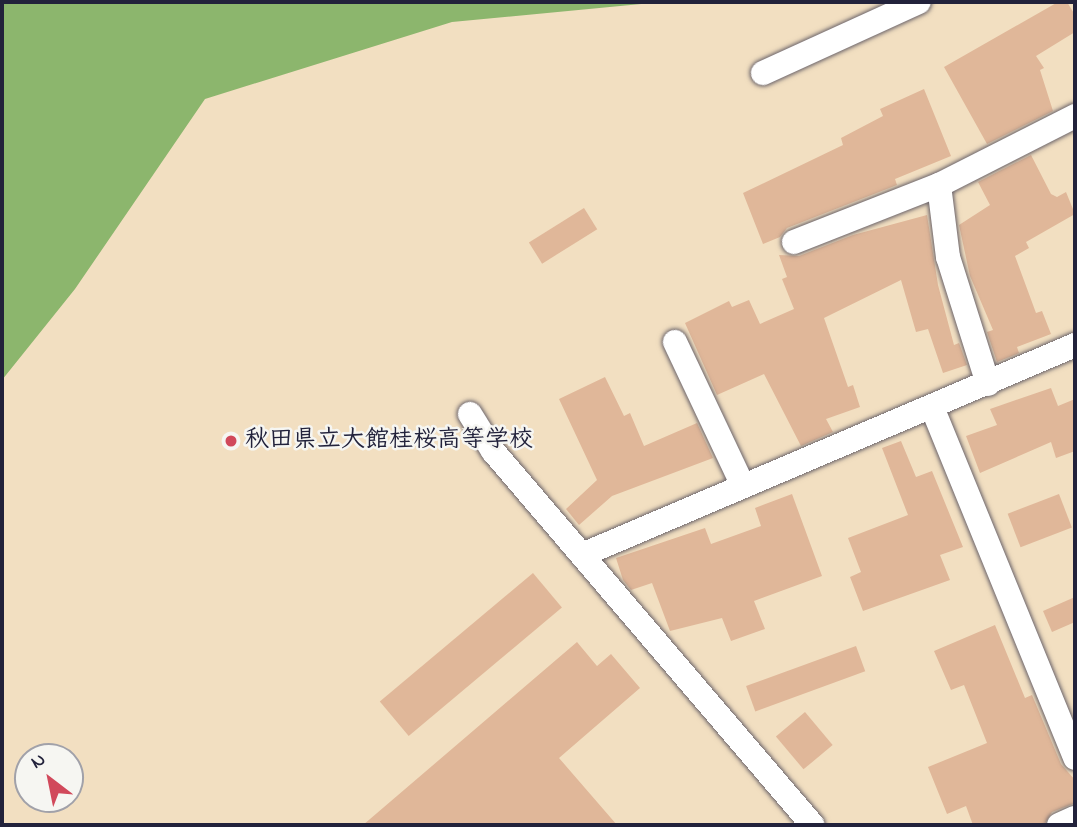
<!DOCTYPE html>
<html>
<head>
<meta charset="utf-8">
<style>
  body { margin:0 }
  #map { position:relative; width:1077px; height:827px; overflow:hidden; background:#f2dfc1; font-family:"Indie Flower","Klee One",sans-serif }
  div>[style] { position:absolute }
  .forest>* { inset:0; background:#8cb66d }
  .building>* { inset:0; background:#e0b799; transform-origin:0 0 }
  .roads { filter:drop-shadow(0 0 2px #6b646a) drop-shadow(0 0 2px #6b646a) }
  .minor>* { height:24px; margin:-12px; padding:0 12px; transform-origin:12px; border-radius:12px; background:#fff }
  .dots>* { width:19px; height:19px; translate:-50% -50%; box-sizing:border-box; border:4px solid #f6f6f2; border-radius:50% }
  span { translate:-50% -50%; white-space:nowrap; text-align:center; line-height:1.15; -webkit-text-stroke:5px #f6f6f2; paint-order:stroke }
  .poi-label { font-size:24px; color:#22223b; font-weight:700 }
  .left { translate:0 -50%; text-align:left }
  .frame { position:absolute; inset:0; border:4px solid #22223b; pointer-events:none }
  .north { position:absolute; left:14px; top:743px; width:70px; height:70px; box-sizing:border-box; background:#f6f6f2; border:2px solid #a1a1a9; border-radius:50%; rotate:328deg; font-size:19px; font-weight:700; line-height:28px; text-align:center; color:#22223b }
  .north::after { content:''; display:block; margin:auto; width:24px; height:32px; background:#d1495b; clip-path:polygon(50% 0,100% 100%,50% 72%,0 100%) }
</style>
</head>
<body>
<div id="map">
  <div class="forest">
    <div style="clip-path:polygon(2px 2px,662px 2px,452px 22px,205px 99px,75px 289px,2px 380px)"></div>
  </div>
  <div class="building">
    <div style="clip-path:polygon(1058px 2px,1067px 2px,1075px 15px,1075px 32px,1036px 56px,1044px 68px,1040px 70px,1053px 111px,987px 144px,944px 67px)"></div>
    <div style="clip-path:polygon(924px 89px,951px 156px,895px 179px,897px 185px,787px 228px,780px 237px,763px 244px,743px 193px,843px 145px,841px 138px,883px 116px,880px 109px)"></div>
    <div style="clip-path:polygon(1031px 155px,1051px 194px,1057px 197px,1066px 192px,1075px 214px,1026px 242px,1029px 248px,1015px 256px,1036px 313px,1042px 311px,1051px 334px,1017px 347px,1019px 353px,997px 362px,987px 332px,993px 330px,970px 276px,959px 225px,990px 205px,978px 182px)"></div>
    <div style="left:584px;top:208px;width:25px;height:65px;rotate:58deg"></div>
    <div style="clip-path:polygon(927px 215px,938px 285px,954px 345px,959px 343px,967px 365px,943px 373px,928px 329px,916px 332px,901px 280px,824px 318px,848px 387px,853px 385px,860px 407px,826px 419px,833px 432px,801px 446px,764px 374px,717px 395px,685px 323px,729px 301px,732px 307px,749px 300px,760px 324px,794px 309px,782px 279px,787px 277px,779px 255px,799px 256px,853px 235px)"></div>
    <div style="clip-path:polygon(605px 377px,624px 416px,630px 413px,644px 446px,697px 423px,713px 458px,612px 496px,579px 525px,566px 509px,597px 480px,559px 399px)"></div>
    <div style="clip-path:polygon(1051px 388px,1058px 406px,1075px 399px,1075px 451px,1056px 458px,1051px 442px,980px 473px,966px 436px,997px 425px,990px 409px)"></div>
    <div style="clip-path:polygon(901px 441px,916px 477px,932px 471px,963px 547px,940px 555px,950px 580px,863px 611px,850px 577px,861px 572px,848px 538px,908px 515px,882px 448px)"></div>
    <div style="clip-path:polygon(792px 494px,822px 576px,754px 601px,765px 629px,731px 641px,722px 618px,670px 631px,652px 583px,631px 590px,623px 580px,616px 558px,705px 528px,711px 544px,761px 526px,755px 508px)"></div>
    <div style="left:1059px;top:494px;width:36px;height:55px;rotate:69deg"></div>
    <div style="left:533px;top:573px;width:45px;height:200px;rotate:50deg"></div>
    <div style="clip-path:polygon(1075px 597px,1075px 622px,1052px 632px,1043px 611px)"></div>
    <div style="clip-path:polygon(995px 625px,1025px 698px,1032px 695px,1061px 764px,1075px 780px,1075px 803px,1052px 812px,1044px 825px,973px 825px,966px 806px,947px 814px,928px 767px,987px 743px,964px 685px,951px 690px,934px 651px)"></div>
    <div style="clip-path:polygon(577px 642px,597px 666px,611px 654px,640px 688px,559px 758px,617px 825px,363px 825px)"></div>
    <div style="left:856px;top:646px;width:27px;height:117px;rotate:70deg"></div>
    <div style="left:805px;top:712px;width:43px;height:38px;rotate:50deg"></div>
  </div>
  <div class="roads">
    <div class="minor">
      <div style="left:763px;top:73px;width:171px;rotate:-24.5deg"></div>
      <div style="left:939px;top:185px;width:73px;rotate:82.9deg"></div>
      <div style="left:948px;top:257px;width:133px;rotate:72.5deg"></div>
      <div style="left:794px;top:242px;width:156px;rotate:-21.5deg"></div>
      <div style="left:939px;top:185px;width:153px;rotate:-26.9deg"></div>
      <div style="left:675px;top:342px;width:157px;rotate:64.7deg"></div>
      <div style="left:932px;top:407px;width:379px;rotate:67.8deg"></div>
      <div style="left:470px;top:414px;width:44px;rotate:58.1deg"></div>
      <div style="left:493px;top:451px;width:492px;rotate:49.5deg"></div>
      <div style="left:582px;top:555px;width:536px;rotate:-23.07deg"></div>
      <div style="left:1059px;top:825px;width:17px;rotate:-24deg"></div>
    </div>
  </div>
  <div class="dots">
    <div style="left:231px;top:441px;background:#d1495b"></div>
  </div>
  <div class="poi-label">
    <span class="left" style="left:245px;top:441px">秋田県立大館桂桜高等学校</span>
  </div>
  <div class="frame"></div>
  <div class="north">N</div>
</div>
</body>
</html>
